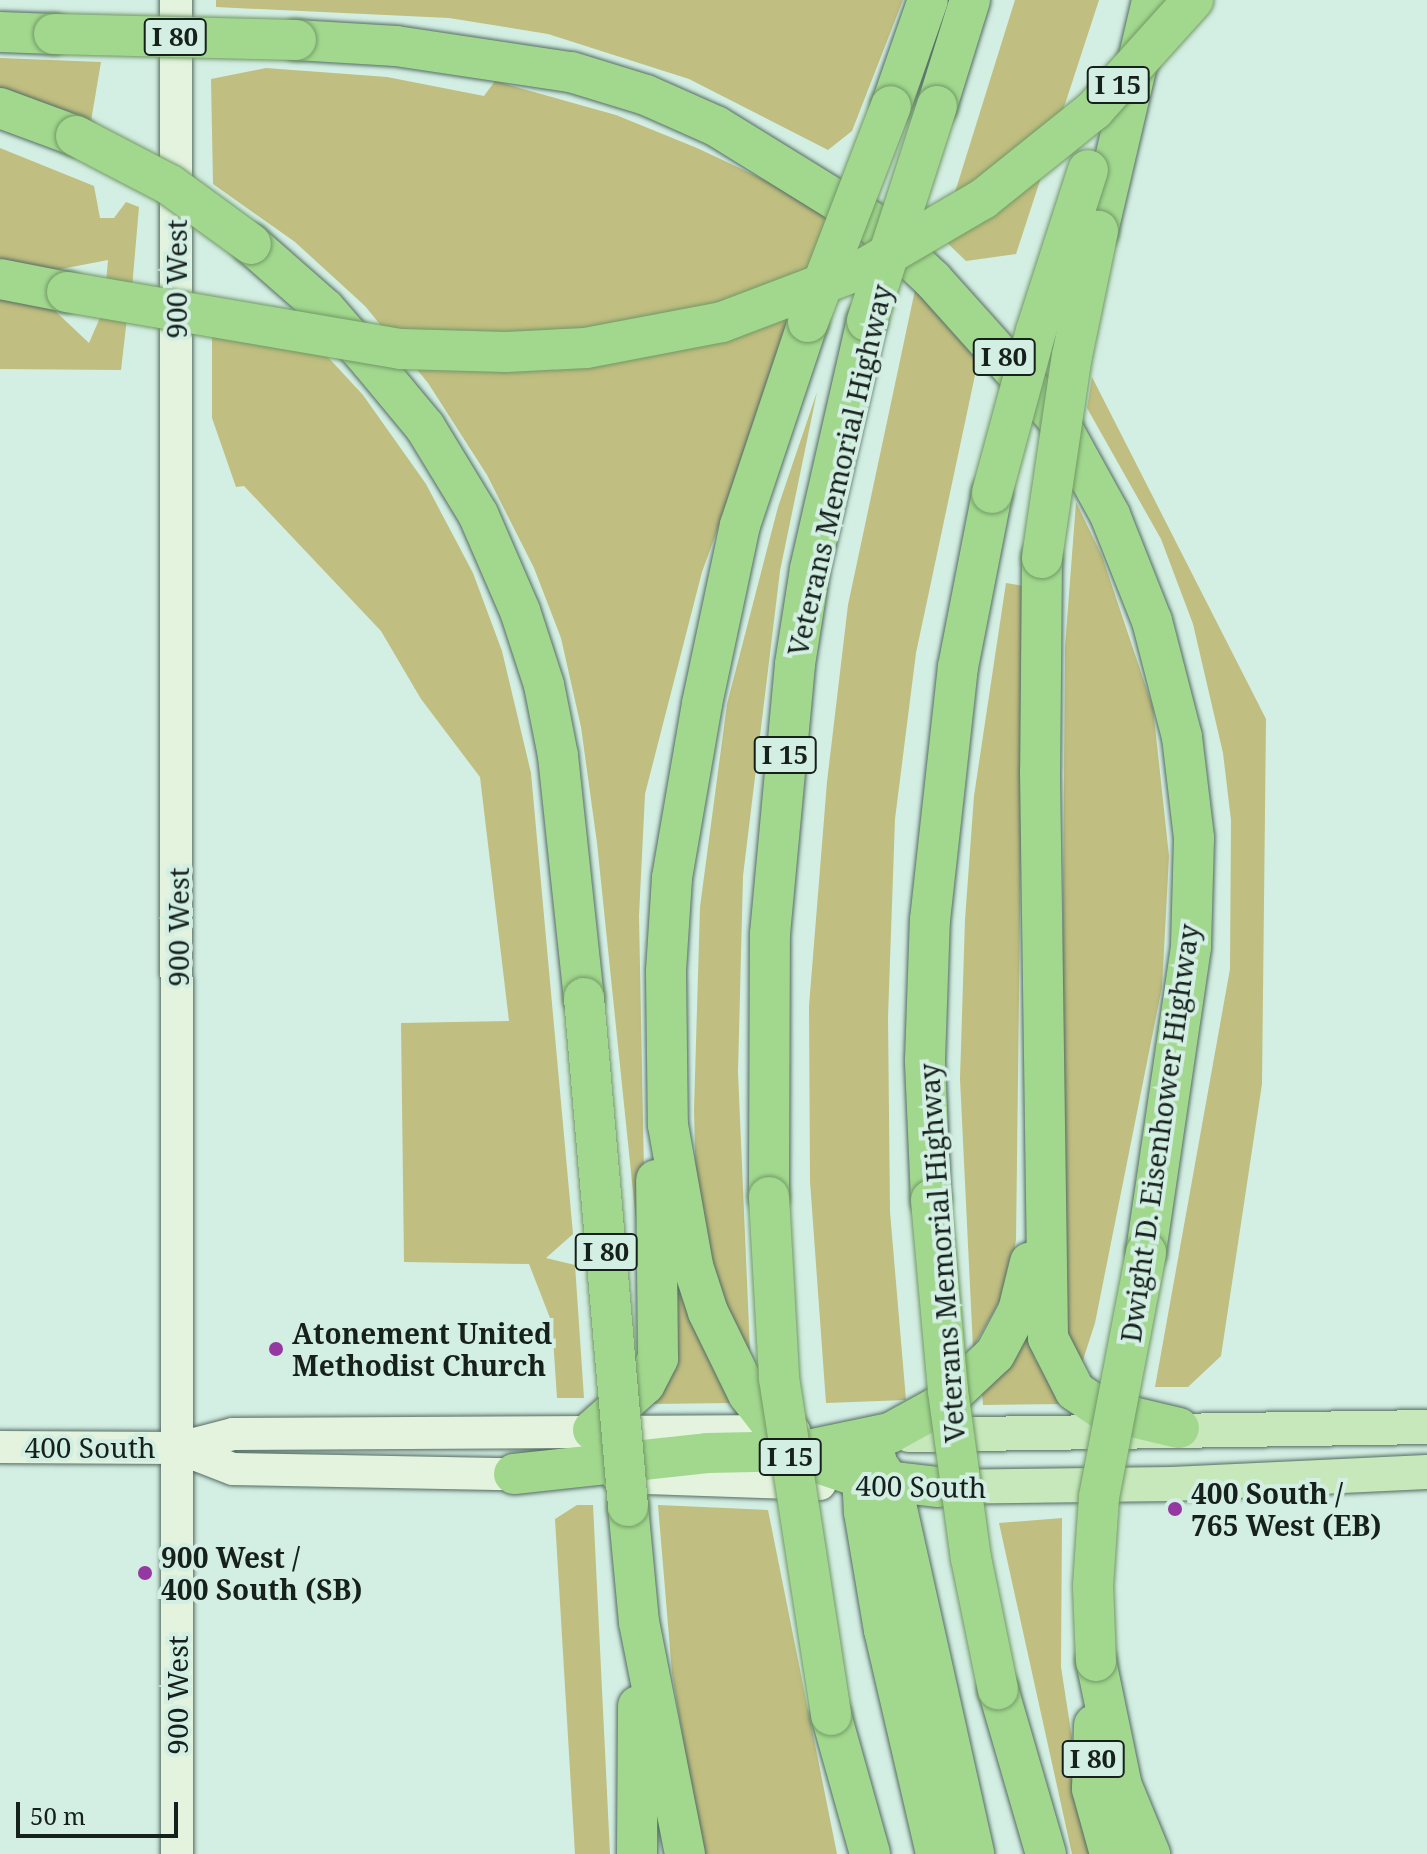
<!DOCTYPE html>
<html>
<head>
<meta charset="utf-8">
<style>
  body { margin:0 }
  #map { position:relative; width:1427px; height:1854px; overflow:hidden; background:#d3eee3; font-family:"Noto Serif",serif }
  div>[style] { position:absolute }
  .green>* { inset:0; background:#c0be80 }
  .roads { filter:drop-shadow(0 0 2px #546c62) drop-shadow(0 0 2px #546c62) }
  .secondary>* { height:32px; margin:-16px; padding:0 16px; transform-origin:16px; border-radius:16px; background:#e3f3dd }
  .primary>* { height:34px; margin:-17px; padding:0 17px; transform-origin:17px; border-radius:17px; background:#c7e8bb }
  .motorway>* { height:40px; margin:-20px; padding:0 20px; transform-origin:20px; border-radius:20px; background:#a2d88e }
  .bridges { filter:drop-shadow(0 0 2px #719866) drop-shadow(0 0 2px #719866) }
  .motorway-bridge>* { height:40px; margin:-20px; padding:0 20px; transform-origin:20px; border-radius:20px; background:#a2d88e }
  .dots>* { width:22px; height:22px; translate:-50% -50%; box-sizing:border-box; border:4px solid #d3eee3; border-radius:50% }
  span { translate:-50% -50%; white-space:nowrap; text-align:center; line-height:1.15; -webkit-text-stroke:8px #d3eee3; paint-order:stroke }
  .shield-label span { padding:2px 6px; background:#d3eee3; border:2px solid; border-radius:6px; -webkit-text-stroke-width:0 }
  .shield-label { font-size:26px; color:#16201c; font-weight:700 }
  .street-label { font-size:28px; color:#16201c }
  .poi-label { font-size:28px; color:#16201c; font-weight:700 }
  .left { translate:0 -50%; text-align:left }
  .scale { position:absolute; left:16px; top:1802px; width:162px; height:36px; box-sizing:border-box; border:4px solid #16201c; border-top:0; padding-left:10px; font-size:24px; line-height:28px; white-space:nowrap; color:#16201c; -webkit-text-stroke:6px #d3eee3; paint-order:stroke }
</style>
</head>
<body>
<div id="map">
  <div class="green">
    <div style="clip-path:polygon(216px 0,903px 0,852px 131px,828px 150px,689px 79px,548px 34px,449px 18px,216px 7px)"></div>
    <div style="clip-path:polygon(1015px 0,1099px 0,1016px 254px,966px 261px,941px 237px)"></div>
    <div style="clip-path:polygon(0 58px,101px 62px,91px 121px,0 88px)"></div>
    <div style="clip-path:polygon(266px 68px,387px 77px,484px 96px,495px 81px,616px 115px,697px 148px,780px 187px,831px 219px,702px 572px,645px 794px,639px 916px,647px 1327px,597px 843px,581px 727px,561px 638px,534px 568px,487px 475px,428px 383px,365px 306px,295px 242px,213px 184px,211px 79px)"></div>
    <div style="clip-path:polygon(0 148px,94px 186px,100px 218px,114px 218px,126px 202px,139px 207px,132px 288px,106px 283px,108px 260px,56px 270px,0 264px)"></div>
    <div style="clip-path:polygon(915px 290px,978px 361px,916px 653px,895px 819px,888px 1017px,890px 1212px,906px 1400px,826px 1403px,810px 1181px,809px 1006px,827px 782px,848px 605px)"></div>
    <div style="clip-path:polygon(0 299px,52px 308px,89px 343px,102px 313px,127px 318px,121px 370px,0 369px)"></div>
    <div style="clip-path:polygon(212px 334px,326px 355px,363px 395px,426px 484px,473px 573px,502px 651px,531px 773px,573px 1234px,546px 1258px,575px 1265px,584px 1398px,557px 1398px,552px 1323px,529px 1264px,404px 1262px,401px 1023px,509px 1021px,480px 777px,421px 699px,381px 631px,244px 486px,236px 487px,212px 418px)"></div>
    <div style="clip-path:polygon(1092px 377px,1266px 719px,1262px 1084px,1221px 1356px,1188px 1387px,1155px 1387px,1230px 969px,1231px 820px,1223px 753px,1193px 624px,1161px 539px,1087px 408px)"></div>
    <div style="clip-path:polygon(817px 392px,780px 571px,743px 876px,738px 1072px,750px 1351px,738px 1337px,697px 1232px,694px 1110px,700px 907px,727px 704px,778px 507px)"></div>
    <div style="clip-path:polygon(1076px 502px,1102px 556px,1153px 708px,1169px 856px,1162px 987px,1095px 1323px,1081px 1366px,1072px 1356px,1060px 1306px,1065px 647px)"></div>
    <div style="clip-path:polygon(1006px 583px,1024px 586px,1016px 1240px,1008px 1286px,973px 1348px,960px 1079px,965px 920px,974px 796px)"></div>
    <div style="clip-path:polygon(670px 1264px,733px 1403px,649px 1404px)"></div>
    <div style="clip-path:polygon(1028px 1307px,1035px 1359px,1068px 1404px,983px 1405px,981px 1383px)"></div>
    <div style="clip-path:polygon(577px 1505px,593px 1505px,610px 1854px,575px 1854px,555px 1519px)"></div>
    <div style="clip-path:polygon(658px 1505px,768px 1510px,837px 1854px,702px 1854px,672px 1673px)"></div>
    <div style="clip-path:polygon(1062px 1518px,1061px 1667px,1090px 1854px,1072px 1854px,999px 1523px)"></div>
  </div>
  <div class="roads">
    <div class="secondary">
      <div style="left:176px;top:0;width:1854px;rotate:89.97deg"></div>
      <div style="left:0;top:1447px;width:179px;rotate:0.3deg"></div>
      <div style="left:179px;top:1448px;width:56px;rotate:-14.5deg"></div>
      <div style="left:233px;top:1434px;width:561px;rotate:-0.31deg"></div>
      <div style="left:179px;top:1448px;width:58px;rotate:21.3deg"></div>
      <div style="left:233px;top:1469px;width:303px;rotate:1.1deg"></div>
      <div style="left:618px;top:1477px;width:202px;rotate:2deg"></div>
    </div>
    <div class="primary">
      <div style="left:909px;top:1435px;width:518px;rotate:-0.88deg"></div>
      <div style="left:936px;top:1487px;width:236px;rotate:-0.7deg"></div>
      <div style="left:1172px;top:1484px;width:255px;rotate:-2.7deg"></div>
    </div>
    <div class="motorway">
      <div style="left:0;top:32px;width:54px;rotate:2.1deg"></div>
      <div style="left:296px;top:40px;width:100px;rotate:3.4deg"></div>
      <div style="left:396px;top:46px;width:177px;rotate:8.5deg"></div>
      <div style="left:571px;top:72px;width:78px;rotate:17deg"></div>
      <div style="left:646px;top:95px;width:77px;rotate:23.9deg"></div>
      <div style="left:716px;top:126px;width:181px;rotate:31.7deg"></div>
      <div style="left:870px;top:221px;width:86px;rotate:43.1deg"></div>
      <div style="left:933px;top:280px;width:184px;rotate:48.1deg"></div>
      <div style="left:1056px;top:417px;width:112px;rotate:61.1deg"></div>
      <div style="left:1110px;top:515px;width:114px;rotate:68.4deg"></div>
      <div style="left:1152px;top:621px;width:120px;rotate:75.5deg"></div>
      <div style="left:1182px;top:737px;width:102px;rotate:83.2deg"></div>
      <div style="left:1194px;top:838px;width:109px;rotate:91.6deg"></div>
      <div style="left:1191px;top:947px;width:308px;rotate:98.4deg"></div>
      <div style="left:891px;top:106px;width:112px;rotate:-70.8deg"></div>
      <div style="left:937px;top:106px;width:111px;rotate:-72.7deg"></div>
      <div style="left:0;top:108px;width:81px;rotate:20.2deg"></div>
      <div style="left:1098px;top:231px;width:237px;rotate:-76.8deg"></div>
      <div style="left:251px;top:244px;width:98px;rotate:41.3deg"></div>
      <div style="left:325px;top:309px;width:70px;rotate:49deg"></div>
      <div style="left:371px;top:362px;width:85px;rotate:50.3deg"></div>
      <div style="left:425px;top:427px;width:102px;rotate:58.7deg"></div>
      <div style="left:478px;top:514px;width:106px;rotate:66.6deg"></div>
      <div style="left:520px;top:611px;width:78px;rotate:72deg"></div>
      <div style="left:544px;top:685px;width:72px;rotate:78.8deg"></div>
      <div style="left:558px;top:756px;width:243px;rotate:83.9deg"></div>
      <div style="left:0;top:279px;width:68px;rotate:11deg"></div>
      <div style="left:808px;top:322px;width:214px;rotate:108.5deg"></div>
      <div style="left:740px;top:525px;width:183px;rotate:102deg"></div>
      <div style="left:702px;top:704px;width:177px;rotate:99.8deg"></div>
      <div style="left:672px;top:878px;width:94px;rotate:93.7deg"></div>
      <div style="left:666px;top:972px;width:153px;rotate:89.3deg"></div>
      <div style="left:668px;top:1125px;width:143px;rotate:79.9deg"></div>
      <div style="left:693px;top:1266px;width:48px;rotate:71.9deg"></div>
      <div style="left:708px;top:1312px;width:91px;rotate:64deg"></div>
      <div style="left:748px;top:1394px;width:39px;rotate:52deg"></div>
      <div style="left:772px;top:1425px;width:66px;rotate:37.6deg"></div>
      <div style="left:824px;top:1465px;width:39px;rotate:19deg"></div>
      <div style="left:861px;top:1478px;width:78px;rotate:6.7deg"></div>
      <div style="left:1042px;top:558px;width:214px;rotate:90.5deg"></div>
      <div style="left:1040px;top:772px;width:566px;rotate:89.19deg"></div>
      <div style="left:1048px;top:1338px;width:59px;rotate:63deg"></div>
      <div style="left:1075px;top:1391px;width:34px;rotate:34deg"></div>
      <div style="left:1103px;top:1410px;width:78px;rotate:13.3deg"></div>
      <div style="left:769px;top:1197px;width:263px;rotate:-89.8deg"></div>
      <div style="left:770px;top:934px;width:271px;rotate:-84.7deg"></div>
      <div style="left:795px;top:664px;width:96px;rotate:-81deg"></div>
      <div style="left:810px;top:569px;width:254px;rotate:-77.1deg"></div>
      <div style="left:931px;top:1200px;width:140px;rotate:-92.5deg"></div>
      <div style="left:925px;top:1060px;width:140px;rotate:-88deg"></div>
      <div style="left:930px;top:920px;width:255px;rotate:-83.7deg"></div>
      <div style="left:958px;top:667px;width:177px;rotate:-78.9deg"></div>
      <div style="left:593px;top:1430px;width:69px;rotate:-41.5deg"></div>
      <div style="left:645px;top:1384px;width:29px;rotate:-63deg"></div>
      <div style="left:658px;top:1358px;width:178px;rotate:-90.6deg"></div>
      <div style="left:876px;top:1458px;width:22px;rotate:129deg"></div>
      <div style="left:862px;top:1475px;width:37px;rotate:87deg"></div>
      <div style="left:864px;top:1512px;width:120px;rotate:80.4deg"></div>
      <div style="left:884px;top:1630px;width:230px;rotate:76.9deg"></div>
      <div style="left:875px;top:1461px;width:30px;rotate:56deg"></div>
      <div style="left:892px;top:1486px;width:377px;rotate:77.4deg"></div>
      <div style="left:514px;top:1474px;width:194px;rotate:-6.2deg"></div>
      <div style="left:707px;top:1453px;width:96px;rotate:-1.2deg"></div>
      <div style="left:803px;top:1451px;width:89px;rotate:-11.7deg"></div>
      <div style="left:890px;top:1433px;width:58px;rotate:-28.8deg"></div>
      <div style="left:941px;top:1405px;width:74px;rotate:-43.4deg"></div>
      <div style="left:995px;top:1354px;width:49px;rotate:-61.9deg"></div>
      <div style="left:1018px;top:1311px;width:50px;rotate:-76.2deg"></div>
      <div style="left:628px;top:1506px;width:117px;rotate:84.6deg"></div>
      <div style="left:639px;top:1622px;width:237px;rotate:78.8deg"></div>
      <div style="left:1096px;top:1661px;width:128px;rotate:78.3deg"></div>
      <div style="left:1122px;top:1786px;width:74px;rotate:67.6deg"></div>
      <div style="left:998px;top:1689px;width:172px;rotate:73.8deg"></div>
      <div style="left:831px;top:1715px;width:144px;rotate:74.3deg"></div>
      <div style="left:1094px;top:1725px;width:64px;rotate:91.8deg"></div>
      <div style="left:1092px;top:1789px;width:67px;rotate:74.5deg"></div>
      <div style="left:637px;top:1854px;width:148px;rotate:-89.6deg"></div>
    </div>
  </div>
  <div class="bridges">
    <div class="motorway-bridge">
      <div style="left:54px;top:34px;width:242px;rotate:1.4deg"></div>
      <div style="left:76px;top:136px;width:106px;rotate:27.5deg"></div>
      <div style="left:170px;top:185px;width:100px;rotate:36.1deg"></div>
      <div style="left:67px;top:292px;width:339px;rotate:9.7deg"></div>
      <div style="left:401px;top:349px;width:105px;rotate:1.6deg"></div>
      <div style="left:506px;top:352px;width:80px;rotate:-2.9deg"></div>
      <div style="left:586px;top:348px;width:138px;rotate:-10.8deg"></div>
      <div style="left:722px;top:322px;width:155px;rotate:-20.8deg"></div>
      <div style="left:867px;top:267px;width:134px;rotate:-30.4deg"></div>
      <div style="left:983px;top:199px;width:142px;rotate:-38.7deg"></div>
      <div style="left:1094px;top:110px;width:148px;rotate:-48deg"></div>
      <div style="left:867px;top:321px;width:226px;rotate:-72deg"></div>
      <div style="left:808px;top:322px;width:231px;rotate:-69deg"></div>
      <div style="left:992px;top:493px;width:168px;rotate:-74.8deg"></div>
      <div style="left:1036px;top:331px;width:169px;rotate:-72.1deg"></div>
      <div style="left:1042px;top:558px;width:204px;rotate:-81.6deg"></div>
      <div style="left:1072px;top:356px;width:128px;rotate:-78.3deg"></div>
      <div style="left:584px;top:998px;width:510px;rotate:85.05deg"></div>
      <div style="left:769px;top:1197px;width:181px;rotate:86.8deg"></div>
      <div style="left:779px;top:1378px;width:341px;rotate:81.2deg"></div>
      <div style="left:931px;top:1200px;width:192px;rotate:84.9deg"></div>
      <div style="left:948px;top:1391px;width:169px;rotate:82.2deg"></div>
      <div style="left:971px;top:1558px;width:134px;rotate:78.4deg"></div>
      <div style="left:1096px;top:1661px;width:75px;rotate:-92.3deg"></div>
      <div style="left:1093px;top:1586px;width:89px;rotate:-86.1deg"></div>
      <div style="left:1099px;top:1497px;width:249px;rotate:-79.1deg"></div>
    </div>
  </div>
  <div class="dots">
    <div style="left:276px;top:1349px;background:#9538a1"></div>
    <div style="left:1175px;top:1509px;background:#9538a1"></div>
    <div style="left:145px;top:1573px;background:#9538a1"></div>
  </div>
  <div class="shield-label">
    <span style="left:175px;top:37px">I 80</span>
    <span style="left:1118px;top:85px">I 15</span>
    <span style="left:1004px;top:357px">I 80</span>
    <span style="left:785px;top:755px">I 15</span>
    <span style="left:606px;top:1252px">I 80</span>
    <span style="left:790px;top:1457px">I 15</span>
    <span style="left:1093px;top:1759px">I 80</span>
  </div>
  <div class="street-label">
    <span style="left:176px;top:279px;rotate:-90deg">900 West</span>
    <span style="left:839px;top:470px;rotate:-77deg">Veterans Memorial Highway</span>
    <span style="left:178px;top:927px;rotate:-90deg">900 West</span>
    <span style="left:1159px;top:1133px;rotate:-82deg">Dwight D. Eisenhower Highway</span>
    <span style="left:941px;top:1253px;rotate:-94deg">Veterans Memorial Highway</span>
    <span style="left:90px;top:1447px">400 South</span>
    <span style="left:921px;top:1486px;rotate:1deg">400 South</span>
    <span style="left:177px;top:1695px;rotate:-90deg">900 West</span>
  </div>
  <div class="poi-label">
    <span class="left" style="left:292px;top:1349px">Atonement United<br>Methodist Church</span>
    <span class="left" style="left:1191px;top:1509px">400 South /<br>765 West (EB)</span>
    <span class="left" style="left:161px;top:1573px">900 West /<br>400 South (SB)</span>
  </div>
  <div class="scale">50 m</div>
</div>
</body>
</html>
